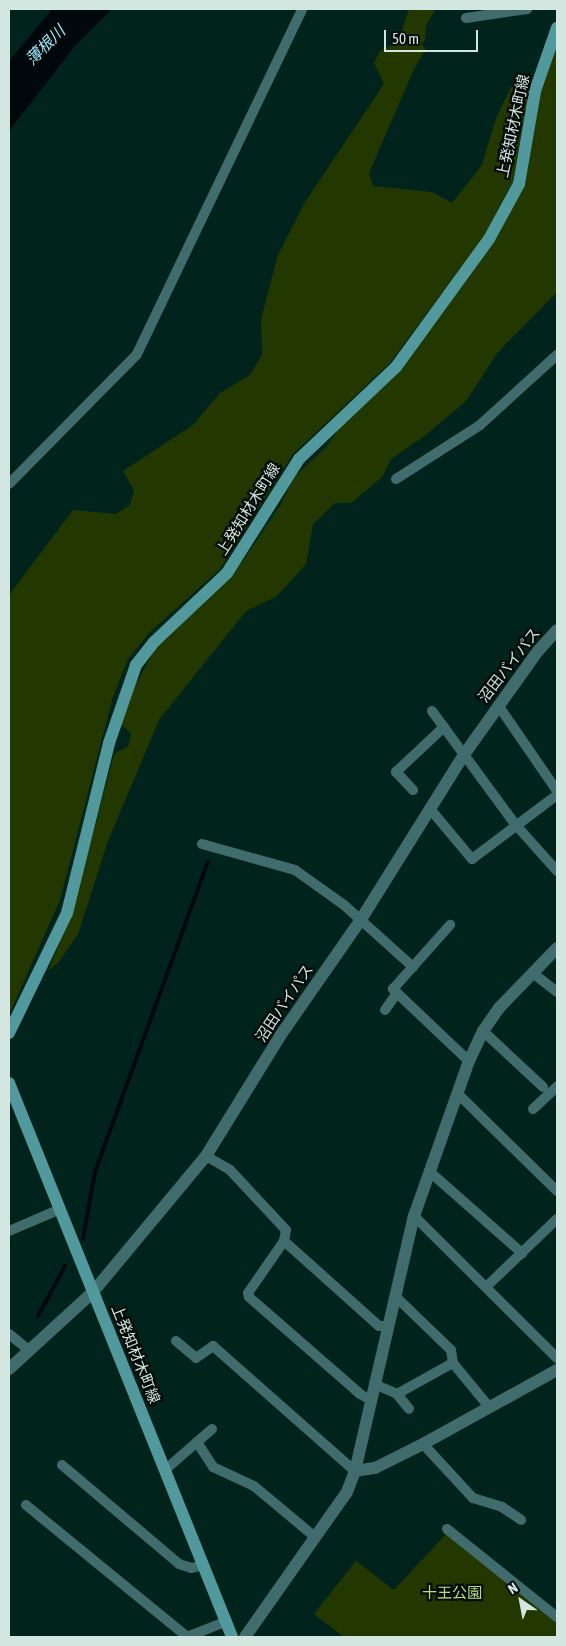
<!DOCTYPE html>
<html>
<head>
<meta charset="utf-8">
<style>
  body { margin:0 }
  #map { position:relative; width:566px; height:1646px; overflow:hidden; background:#00241c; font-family:"Asap Condensed","Noto Sans JP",sans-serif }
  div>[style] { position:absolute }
  .green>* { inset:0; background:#233800 }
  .water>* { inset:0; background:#00080c }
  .stream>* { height:4px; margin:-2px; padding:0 2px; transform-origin:2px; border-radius:2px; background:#00080c }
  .minor>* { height:10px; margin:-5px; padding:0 5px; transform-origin:5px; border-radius:5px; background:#416c6e }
  .tertiary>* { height:12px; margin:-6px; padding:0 6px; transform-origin:6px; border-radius:6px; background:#416c6e }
  .secondary>* { height:12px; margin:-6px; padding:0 6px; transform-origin:6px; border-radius:6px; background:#51999c }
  span { translate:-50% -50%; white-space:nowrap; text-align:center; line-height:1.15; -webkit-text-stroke:4.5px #010a07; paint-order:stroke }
  .street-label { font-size:15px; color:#d3e6e0 }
  .park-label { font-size:15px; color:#b4e07c }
  .water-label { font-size:16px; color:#9ae5ff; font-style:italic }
  .frame { position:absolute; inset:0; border:10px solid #d3e6e0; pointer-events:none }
  .north { position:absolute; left:496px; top:1576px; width:50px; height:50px; -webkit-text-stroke:4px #010a07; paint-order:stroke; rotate:327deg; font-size:14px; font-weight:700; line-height:20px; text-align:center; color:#d3e6e0 }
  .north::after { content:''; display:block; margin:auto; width:18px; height:22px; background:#d3e6e0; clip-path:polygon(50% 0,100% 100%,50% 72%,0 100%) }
  .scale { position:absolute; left:384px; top:30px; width:94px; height:22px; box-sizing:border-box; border:2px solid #d3e6e0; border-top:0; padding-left:6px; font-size:15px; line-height:18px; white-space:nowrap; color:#d3e6e0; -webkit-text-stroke:4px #010a07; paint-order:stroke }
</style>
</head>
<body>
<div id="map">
  <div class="green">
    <div style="clip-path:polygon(409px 9px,436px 9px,426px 25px,425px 40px,421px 44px,426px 49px,414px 69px,369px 173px,373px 186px,432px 192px,452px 203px,482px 165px,496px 118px,514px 81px,522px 75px,532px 80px,513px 181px,483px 238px,389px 364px,293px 454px,220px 569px,151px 631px,128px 659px,113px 697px,60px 900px,9px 1015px,9px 595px,73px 510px,116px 514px,130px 505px,134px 490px,123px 471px,193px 425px,220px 393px,250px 375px,262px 355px,261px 319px,278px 255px,305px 202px,384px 84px,374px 63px,380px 51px,398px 42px)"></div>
    <div style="clip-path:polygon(557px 42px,557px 292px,498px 352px,466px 401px,423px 437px,391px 459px,382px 477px,351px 503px,335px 503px,313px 524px,306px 564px,277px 596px,246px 611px,159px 720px,108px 841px,78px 934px,58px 963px,48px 971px,72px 913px,114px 754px,128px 746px,131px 734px,121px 724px,128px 699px,155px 649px,242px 562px,281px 504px,293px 478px,326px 447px,344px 422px,400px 368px,525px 183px,540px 91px)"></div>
    <div style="clip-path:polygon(447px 1533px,557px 1622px,557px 1637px,344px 1637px,314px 1614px,356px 1561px,394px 1590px)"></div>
  </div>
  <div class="water">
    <div style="clip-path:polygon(52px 9px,112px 9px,76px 45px,9px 131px,9px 61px)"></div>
  </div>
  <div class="stream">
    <div style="left:83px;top:1239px;width:68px;rotate:-79.8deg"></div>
    <div style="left:95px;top:1172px;width:330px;rotate:-70deg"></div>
    <div style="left:38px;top:1316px;width:57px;rotate:-61.6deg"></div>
  </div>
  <div class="minor">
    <div style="left:466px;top:18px;width:62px;rotate:-8.4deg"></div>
    <div style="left:396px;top:479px;width:100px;rotate:-32.7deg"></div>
    <div style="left:480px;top:425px;width:104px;rotate:-42.3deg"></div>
    <div style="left:9px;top:484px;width:182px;rotate:-45.4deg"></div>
    <div style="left:137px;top:354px;width:382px;rotate:-64.4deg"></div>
    <div style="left:498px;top:705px;width:104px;rotate:55.5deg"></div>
    <div style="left:432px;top:711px;width:140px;rotate:53.7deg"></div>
    <div style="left:515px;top:824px;width:63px;rotate:48.2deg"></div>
    <div style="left:413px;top:790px;width:25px;rotate:-133deg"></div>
    <div style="left:396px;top:772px;width:66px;rotate:-43.2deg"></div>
    <div style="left:431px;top:810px;width:64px;rotate:50.1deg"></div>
    <div style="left:472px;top:859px;width:106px;rotate:-37deg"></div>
    <div style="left:202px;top:844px;width:97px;rotate:15.6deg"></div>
    <div style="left:295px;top:870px;width:60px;rotate:35.5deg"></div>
    <div style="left:344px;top:905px;width:93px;rotate:41.9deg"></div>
    <div style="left:534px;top:974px;width:29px;rotate:38deg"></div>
    <div style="left:397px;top:993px;width:99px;rotate:43.4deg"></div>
    <div style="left:385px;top:1010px;width:21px;rotate:-55deg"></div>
    <div style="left:397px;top:993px;width:6px;rotate:-135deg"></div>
    <div style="left:393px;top:989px;width:86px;rotate:-48.3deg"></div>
    <div style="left:483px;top:1031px;width:82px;rotate:43deg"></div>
    <div style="left:457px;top:1093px;width:140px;rotate:44.4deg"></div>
    <div style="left:533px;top:1109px;width:33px;rotate:-43deg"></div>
    <div style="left:206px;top:1156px;width:28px;rotate:30deg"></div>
    <div style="left:230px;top:1170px;width:82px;rotate:47deg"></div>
    <div style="left:286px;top:1230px;width:11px;rotate:100deg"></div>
    <div style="left:284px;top:1241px;width:63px;rotate:124.7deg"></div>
    <div style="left:248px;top:1293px;width:4px;rotate:76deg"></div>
    <div style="left:249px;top:1297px;width:147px;rotate:41.1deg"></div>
    <div style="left:360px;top:1394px;width:13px;rotate:29deg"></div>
    <div style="left:430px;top:1172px;width:123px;rotate:41.4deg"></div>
    <div style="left:414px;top:1216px;width:202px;rotate:44.8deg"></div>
    <div style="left:9px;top:1231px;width:53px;rotate:-23.2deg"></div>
    <div style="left:284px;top:1241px;width:127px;rotate:41.8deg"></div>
    <div style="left:379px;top:1326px;width:9px"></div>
    <div style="left:486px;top:1287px;width:98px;rotate:-43.8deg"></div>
    <div style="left:395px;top:1296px;width:78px;rotate:44deg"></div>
    <div style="left:451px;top:1350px;width:13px;rotate:81deg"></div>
    <div style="left:9px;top:1334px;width:26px;rotate:39deg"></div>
    <div style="left:176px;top:1341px;width:26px;rotate:40deg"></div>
    <div style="left:196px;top:1358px;width:21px;rotate:-35deg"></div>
    <div style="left:213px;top:1346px;width:189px;rotate:41.4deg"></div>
    <div style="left:374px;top:1384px;width:25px;rotate:23deg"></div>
    <div style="left:397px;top:1394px;width:19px;rotate:51deg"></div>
    <div style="left:397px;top:1394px;width:64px;rotate:-29deg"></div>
    <div style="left:453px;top:1363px;width:58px;rotate:50.6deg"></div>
    <div style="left:197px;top:1442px;width:30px;rotate:57deg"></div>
    <div style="left:213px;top:1467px;width:45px;rotate:24.9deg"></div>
    <div style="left:254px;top:1486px;width:80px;rotate:39.9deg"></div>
    <div style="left:423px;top:1444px;width:74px;rotate:47.2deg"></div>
    <div style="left:473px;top:1498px;width:30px;rotate:17deg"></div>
    <div style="left:502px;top:1507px;width:23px;rotate:34deg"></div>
    <div style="left:62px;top:1465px;width:153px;rotate:40.2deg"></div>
    <div style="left:179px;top:1564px;width:13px;rotate:18deg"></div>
    <div style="left:191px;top:1568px;width:13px;rotate:-13deg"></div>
    <div style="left:166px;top:1469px;width:61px;rotate:-41deg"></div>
    <div style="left:26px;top:1505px;width:208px;rotate:39.3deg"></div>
    <div style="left:187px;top:1637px;width:43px;rotate:-21.8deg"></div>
    <div style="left:447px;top:1529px;width:141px;rotate:38.7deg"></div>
  </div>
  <div class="tertiary">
    <div style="left:9px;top:1369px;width:114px;rotate:-42.5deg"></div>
    <div style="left:93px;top:1292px;width:177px;rotate:-50.3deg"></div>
    <div style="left:206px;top:1156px;width:141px;rotate:-58.3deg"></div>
    <div style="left:280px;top:1036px;width:140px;rotate:-55.2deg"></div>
    <div style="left:360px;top:921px;width:195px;rotate:-58deg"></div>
    <div style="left:463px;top:756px;width:129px;rotate:-54.5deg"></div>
    <div style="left:538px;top:651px;width:28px;rotate:-48deg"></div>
    <div style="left:355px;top:1471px;width:262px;rotate:-77deg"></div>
    <div style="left:414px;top:1216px;width:164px;rotate:-70.5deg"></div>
    <div style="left:469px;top:1061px;width:33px;rotate:-65deg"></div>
    <div style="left:483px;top:1031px;width:28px;rotate:-55deg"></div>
    <div style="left:499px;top:1008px;width:83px;rotate:-46deg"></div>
    <div style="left:245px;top:1637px;width:177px;rotate:-54.9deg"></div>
    <div style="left:347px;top:1492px;width:22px;rotate:-69deg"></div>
    <div style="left:355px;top:1471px;width:20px;rotate:-9deg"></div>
    <div style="left:375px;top:1468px;width:54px;rotate:-26.6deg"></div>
    <div style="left:423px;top:1444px;width:153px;rotate:-28.9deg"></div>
  </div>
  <div class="secondary">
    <div style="left:9px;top:1033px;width:133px;rotate:-64.2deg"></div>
    <div style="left:67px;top:913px;width:175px;rotate:-76.1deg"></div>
    <div style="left:109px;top:743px;width:83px;rotate:-70.9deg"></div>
    <div style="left:136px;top:665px;width:29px;rotate:-52deg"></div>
    <div style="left:154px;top:642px;width:100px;rotate:-43.4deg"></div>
    <div style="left:227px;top:573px;width:135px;rotate:-57.7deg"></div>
    <div style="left:299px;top:459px;width:134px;rotate:-43.5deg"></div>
    <div style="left:396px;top:367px;width:158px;rotate:-54deg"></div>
    <div style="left:489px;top:239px;width:63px;rotate:-61.4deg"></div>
    <div style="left:519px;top:184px;width:94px;rotate:-80.2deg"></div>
    <div style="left:535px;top:91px;width:67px;rotate:-70.8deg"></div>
    <div style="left:9px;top:1083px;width:597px;rotate:68.07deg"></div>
  </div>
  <div class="street-label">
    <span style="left:513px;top:126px;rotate:-78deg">上発知材木町線</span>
    <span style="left:248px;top:509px;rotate:-58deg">上発知材木町線</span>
    <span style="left:509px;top:665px;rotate:-52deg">沼田バイパス</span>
    <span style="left:284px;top:1003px;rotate:-56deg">沼田バイパス</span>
    <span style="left:136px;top:1354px;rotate:68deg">上発知材木町線</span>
  </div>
  <div class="park-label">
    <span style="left:452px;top:1593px">十王公園</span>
  </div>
  <div class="water-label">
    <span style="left:45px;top:45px;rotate:-45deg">薄根川</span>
  </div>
  <div class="frame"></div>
  <div class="north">N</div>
  <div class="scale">50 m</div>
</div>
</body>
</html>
